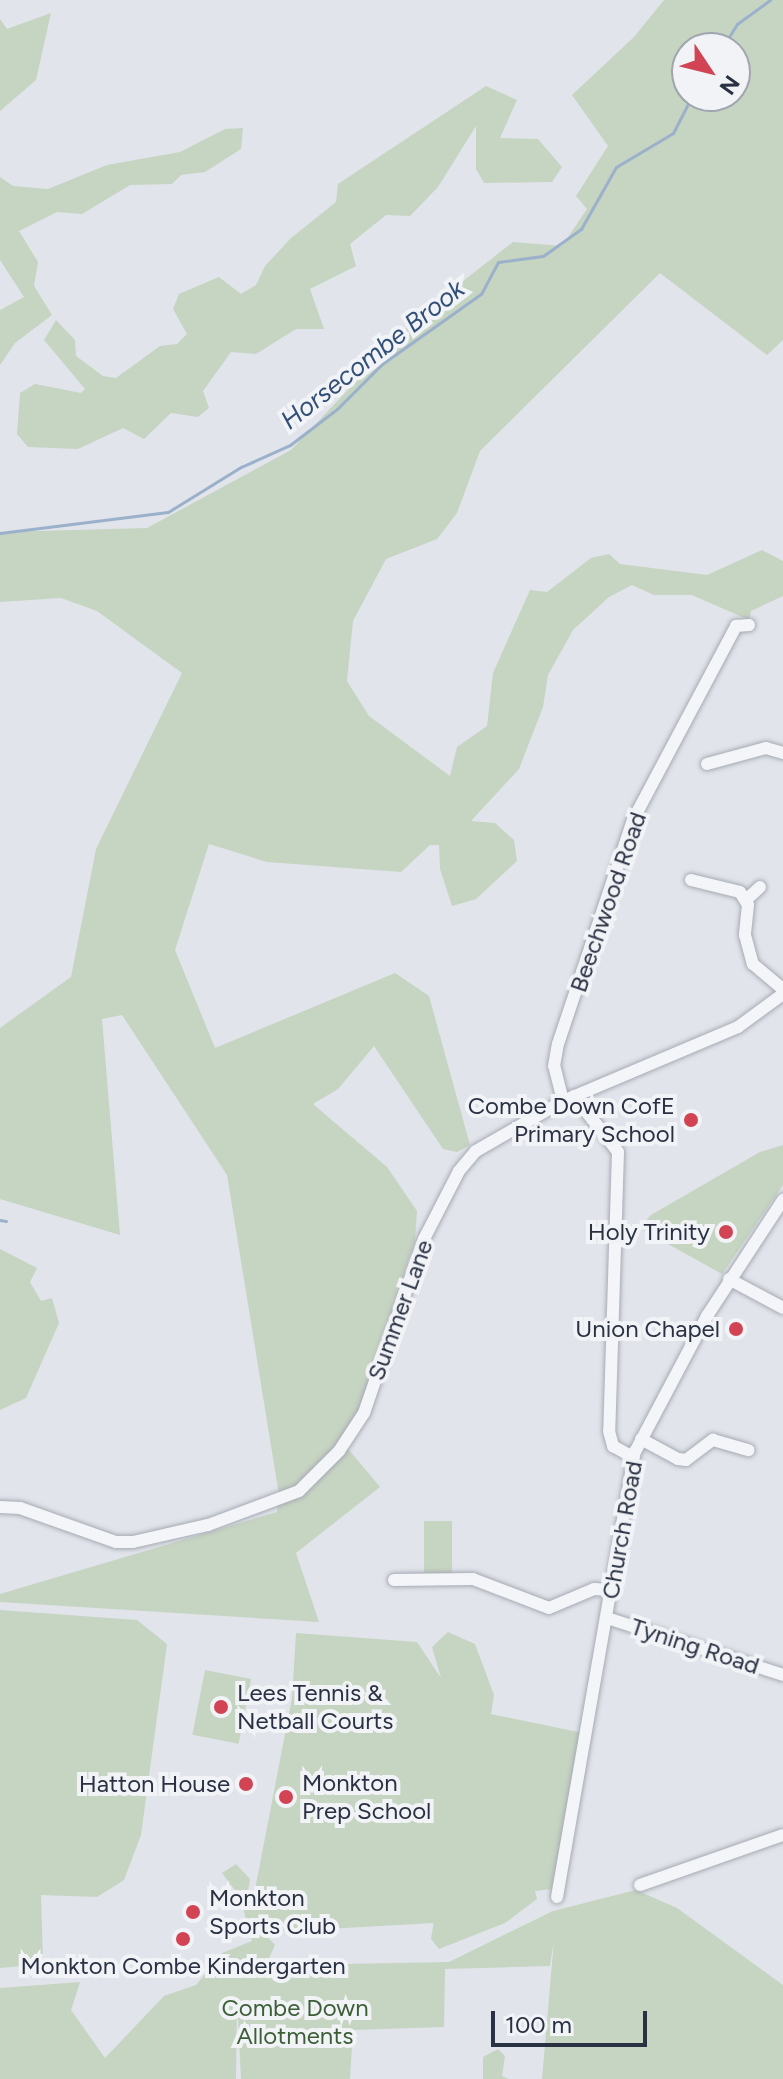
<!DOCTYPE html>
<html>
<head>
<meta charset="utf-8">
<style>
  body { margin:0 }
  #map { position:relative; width:783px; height:2079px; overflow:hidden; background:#e1e4ea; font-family:Figtree,sans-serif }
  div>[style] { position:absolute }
  .green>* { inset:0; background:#c6d4c2; transform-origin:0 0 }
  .stream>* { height:3px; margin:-1.5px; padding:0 1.5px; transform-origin:1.5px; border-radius:1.5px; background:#9bb1cb }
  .roads { filter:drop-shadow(0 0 2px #a6abb4) drop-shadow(0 0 2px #a6abb4) }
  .minor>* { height:12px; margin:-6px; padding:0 6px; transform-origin:6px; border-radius:6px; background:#f4f5f8 }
  .dots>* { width:22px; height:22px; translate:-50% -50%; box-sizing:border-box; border:4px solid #f1f3f7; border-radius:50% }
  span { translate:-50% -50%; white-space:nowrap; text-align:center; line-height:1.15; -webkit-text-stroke:8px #f1f3f7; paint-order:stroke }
  .street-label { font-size:24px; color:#293142 }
  .poi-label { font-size:24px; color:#293142 }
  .right { translate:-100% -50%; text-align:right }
  .left { translate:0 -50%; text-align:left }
  .park-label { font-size:24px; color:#3c5e36 }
  .water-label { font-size:26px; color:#324f77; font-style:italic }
  .north { position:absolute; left:671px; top:32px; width:80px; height:80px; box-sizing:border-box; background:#f1f3f7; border:2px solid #a1a5af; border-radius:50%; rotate:125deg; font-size:22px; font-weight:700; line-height:32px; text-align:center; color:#293142 }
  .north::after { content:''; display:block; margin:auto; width:28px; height:36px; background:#d24354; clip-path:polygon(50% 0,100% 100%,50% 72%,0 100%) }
  .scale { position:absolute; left:491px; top:2011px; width:156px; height:36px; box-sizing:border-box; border:4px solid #293142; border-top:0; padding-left:10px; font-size:24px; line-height:28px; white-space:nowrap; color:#293142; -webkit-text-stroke:6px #f1f3f7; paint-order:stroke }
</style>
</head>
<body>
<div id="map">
  <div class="green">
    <div style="clip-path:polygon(evenodd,664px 0,783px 0,783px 340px,767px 355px,660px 273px,480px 451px,457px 513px,437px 539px,386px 559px,353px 621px,347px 681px,369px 716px,450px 776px,457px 747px,487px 726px,493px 673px,530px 590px,547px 592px,591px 558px,609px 554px,620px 564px,707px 575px,762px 550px,783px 561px,783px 596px,751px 611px,749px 620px,692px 595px,654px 595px,632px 585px,609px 597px,573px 630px,548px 675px,543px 707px,519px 769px,471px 821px,495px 823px,514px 840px,517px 861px,476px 899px,452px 906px,440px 869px,439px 845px,430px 845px,401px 872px,267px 862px,209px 844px,175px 950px,215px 1048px,395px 973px,429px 996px,470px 1145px,457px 1152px,443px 1149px,374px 1046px,338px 1089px,313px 1104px,387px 1167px,417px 1211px,415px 1240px,358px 1412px,340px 1439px,380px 1487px,296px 1553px,319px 1622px,0 1602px,0 1594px,277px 1512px,279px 1495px,227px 1175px,122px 1015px,102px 1019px,120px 1235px,0 1199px,0 1028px,71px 977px,96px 849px,182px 673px,97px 611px,61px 598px,0 602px,0 532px,147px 528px,291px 450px,416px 318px,513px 242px,562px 246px,587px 209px,576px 196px,608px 146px,572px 95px,634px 37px,664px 0,687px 48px,735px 48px,735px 96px,687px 96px,687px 48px)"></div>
    <div style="clip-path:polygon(51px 13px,36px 80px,0 111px,0 19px,7px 29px)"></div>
    <div style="clip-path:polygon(486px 86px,517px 100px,500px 138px,538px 139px,562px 167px,552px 182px,484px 183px,476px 169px,476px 126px,438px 187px,410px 216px,386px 215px,350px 244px,356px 266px,310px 289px,324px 329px,296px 329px,256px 354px,231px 352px,203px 391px,209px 408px,198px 417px,171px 413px,144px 439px,123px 428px,78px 449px,28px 447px,17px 434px,20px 393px,35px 384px,81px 393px,85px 389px,44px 340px,56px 320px,75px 340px,76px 356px,103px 376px,116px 378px,160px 346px,177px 344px,187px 334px,173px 309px,179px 294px,219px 277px,241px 294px,256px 285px,265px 266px,291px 238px,336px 202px,338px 184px)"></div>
    <div style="clip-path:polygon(243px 128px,241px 149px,205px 172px,181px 175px,172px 184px,130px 185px,82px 214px,57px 212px,19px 231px,38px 262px,34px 286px,52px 315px,15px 343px,0 365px,0 310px,24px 297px,0 260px,0 177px,13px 186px,48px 189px,107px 165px,180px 152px,225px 129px)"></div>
    <div style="clip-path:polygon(783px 1145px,783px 1185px,722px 1274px,639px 1228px,651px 1215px,760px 1152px)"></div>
    <div style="clip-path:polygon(0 1249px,37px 1268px,30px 1282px,41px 1301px,52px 1298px,59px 1323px,26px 1398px,0 1410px)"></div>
    <div style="left:424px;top:1521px;width:28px;height:52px"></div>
    <div style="clip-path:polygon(0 1610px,137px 1620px,167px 1644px,141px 1835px,124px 1880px,97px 1897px,41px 1895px,43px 1964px,0 1968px)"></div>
    <div style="clip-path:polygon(448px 1632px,475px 1644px,494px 1695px,491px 1714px,583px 1733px,552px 1889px,535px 1891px,537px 1899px,505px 1923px,439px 1949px,431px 1939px,435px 1915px,434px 1923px,273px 1932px,261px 1917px,264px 1933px,275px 1945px,267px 1963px,249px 1962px,246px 1966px,449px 1962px,553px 1911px,636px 1890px,677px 1908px,783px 1985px,783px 2079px,542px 2079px,554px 1940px,550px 1966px,445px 1969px,444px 2027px,353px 2030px,350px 2079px,241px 2079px,237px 1997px,236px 2079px,0 2079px,0 1988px,80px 1982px,71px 2010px,105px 2058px,164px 1996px,196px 1985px,222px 1953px,252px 1941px,240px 1897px,222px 1873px,236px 1864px,250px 1879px,248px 1892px,254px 1895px,292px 1698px,296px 1633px,417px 1642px,441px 1678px,432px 1647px)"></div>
    <div style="left:205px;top:1670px;width:47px;height:66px;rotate:11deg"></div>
    <div style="clip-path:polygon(498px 2049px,505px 2056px,502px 2076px,509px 2079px,483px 2079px,483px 2057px)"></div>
  </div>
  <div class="stream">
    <div style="left:722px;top:48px;width:28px;rotate:-58deg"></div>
    <div style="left:737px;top:24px;width:41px;rotate:-36deg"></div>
    <div style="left:0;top:533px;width:169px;rotate:-7.1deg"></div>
    <div style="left:168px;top:512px;width:86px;rotate:-31.7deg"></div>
    <div style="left:241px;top:467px;width:54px;rotate:-24.2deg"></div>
    <div style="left:290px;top:445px;width:59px;rotate:-37.5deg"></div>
    <div style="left:337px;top:409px;width:64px;rotate:-45deg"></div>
    <div style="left:382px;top:364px;width:121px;rotate:-35.3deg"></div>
    <div style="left:481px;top:294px;width:36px;rotate:-62deg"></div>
    <div style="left:498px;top:262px;width:45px;rotate:-7.6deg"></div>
    <div style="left:543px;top:256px;width:47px;rotate:-35.4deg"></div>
    <div style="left:581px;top:229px;width:71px;rotate:-60.6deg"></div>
    <div style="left:616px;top:167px;width:66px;rotate:-30.8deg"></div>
    <div style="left:673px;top:133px;width:42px;rotate:-62.8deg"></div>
    <div style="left:0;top:1220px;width:6px;rotate:9deg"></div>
  </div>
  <div class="roads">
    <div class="minor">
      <div style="left:707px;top:764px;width:61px;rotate:-15.2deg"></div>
      <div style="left:766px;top:748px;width:18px;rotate:16deg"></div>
      <div style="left:691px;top:880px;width:50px;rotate:13.8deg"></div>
      <div style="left:740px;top:892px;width:15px;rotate:58deg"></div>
      <div style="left:748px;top:905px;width:30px;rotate:96deg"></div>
      <div style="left:745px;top:935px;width:30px;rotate:75deg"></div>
      <div style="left:753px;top:964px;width:39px;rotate:40deg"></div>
      <div style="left:746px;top:900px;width:19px;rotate:-43deg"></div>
      <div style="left:574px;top:1096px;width:71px;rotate:51.8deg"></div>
      <div style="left:618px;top:1152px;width:279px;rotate:91.8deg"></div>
      <div style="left:609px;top:1431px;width:16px;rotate:75deg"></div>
      <div style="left:613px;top:1446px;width:23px;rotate:29deg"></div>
      <div style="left:563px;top:1101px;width:36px;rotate:-104deg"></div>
      <div style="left:554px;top:1066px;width:22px;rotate:-80deg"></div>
      <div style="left:558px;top:1044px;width:236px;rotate:-71.5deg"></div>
      <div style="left:633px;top:820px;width:220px;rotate:-62deg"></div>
      <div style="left:736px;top:626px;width:13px;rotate:-4deg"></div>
      <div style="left:729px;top:1279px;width:61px;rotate:28.2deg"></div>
      <div style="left:641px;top:1439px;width:42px;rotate:28.4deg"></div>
      <div style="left:678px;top:1459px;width:8px;rotate:7deg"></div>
      <div style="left:686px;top:1460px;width:34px;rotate:-37deg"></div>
      <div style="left:713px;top:1440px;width:37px;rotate:16deg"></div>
      <div style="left:0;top:1507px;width:20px;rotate:3deg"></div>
      <div style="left:20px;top:1508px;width:102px;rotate:19.5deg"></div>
      <div style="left:116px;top:1542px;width:17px"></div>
      <div style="left:133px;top:1542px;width:77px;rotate:-12.8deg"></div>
      <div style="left:208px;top:1525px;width:97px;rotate:-20.5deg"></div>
      <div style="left:299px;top:1491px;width:57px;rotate:-45deg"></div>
      <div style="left:339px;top:1451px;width:45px;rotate:-56.7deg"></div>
      <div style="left:364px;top:1413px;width:184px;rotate:-71deg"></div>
      <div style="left:424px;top:1239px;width:76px;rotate:-62.8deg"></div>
      <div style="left:459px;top:1171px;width:26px;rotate:-50deg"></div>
      <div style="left:476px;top:1151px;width:100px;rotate:-29.9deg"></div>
      <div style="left:563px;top:1101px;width:190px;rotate:-22.9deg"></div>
      <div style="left:738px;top:1027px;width:56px;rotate:-36.3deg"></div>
      <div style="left:394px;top:1580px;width:79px;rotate:-0.7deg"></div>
      <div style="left:473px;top:1579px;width:81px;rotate:20.9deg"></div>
      <div style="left:549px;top:1608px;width:49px;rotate:-22.9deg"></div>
      <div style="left:594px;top:1589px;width:17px;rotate:3deg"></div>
      <div style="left:607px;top:1618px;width:185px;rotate:17.9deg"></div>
      <div style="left:640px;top:1885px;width:151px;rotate:-19.3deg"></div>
      <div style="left:557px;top:1897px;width:452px;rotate:-80.1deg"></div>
      <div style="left:635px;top:1452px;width:154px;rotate:-62.1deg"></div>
      <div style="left:707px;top:1316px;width:139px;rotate:-56.8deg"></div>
    </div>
  </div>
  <div class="dots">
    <div style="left:691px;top:1120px;background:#d24354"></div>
    <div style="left:726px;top:1232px;background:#d24354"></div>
    <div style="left:736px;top:1329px;background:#d24354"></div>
    <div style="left:221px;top:1707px;background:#d24354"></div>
    <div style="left:246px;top:1784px;background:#d24354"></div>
    <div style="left:286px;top:1797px;background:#d24354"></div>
    <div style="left:193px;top:1912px;background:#d24354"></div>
    <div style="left:183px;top:1939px;background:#d24354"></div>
  </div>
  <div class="street-label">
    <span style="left:608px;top:902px;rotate:-71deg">Beechwood Road</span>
    <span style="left:400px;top:1310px;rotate:-70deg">Summer Lane</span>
    <span style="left:622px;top:1530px;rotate:-80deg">Church Road</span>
    <span style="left:695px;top:1646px;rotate:18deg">Tyning Road</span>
  </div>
  <div class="poi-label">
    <span class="right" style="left:675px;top:1120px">Combe Down CofE<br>Primary School</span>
    <span class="right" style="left:710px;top:1232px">Holy Trinity</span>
    <span class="right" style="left:720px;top:1329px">Union Chapel</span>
    <span class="left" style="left:237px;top:1707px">Lees Tennis &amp;<br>Netball Courts</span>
    <span class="left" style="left:302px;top:1797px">Monkton<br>Prep School</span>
    <span class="right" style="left:230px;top:1784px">Hatton House</span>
    <span class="left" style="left:209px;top:1912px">Monkton<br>Sports Club</span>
    <span style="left:183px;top:1966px">Monkton Combe Kindergarten</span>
  </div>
  <div class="park-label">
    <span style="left:295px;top:2022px">Combe Down<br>Allotments</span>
  </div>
  <div class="water-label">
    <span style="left:373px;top:355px;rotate:-38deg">Horsecombe Brook</span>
  </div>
  <div class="north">N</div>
  <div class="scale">100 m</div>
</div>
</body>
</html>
